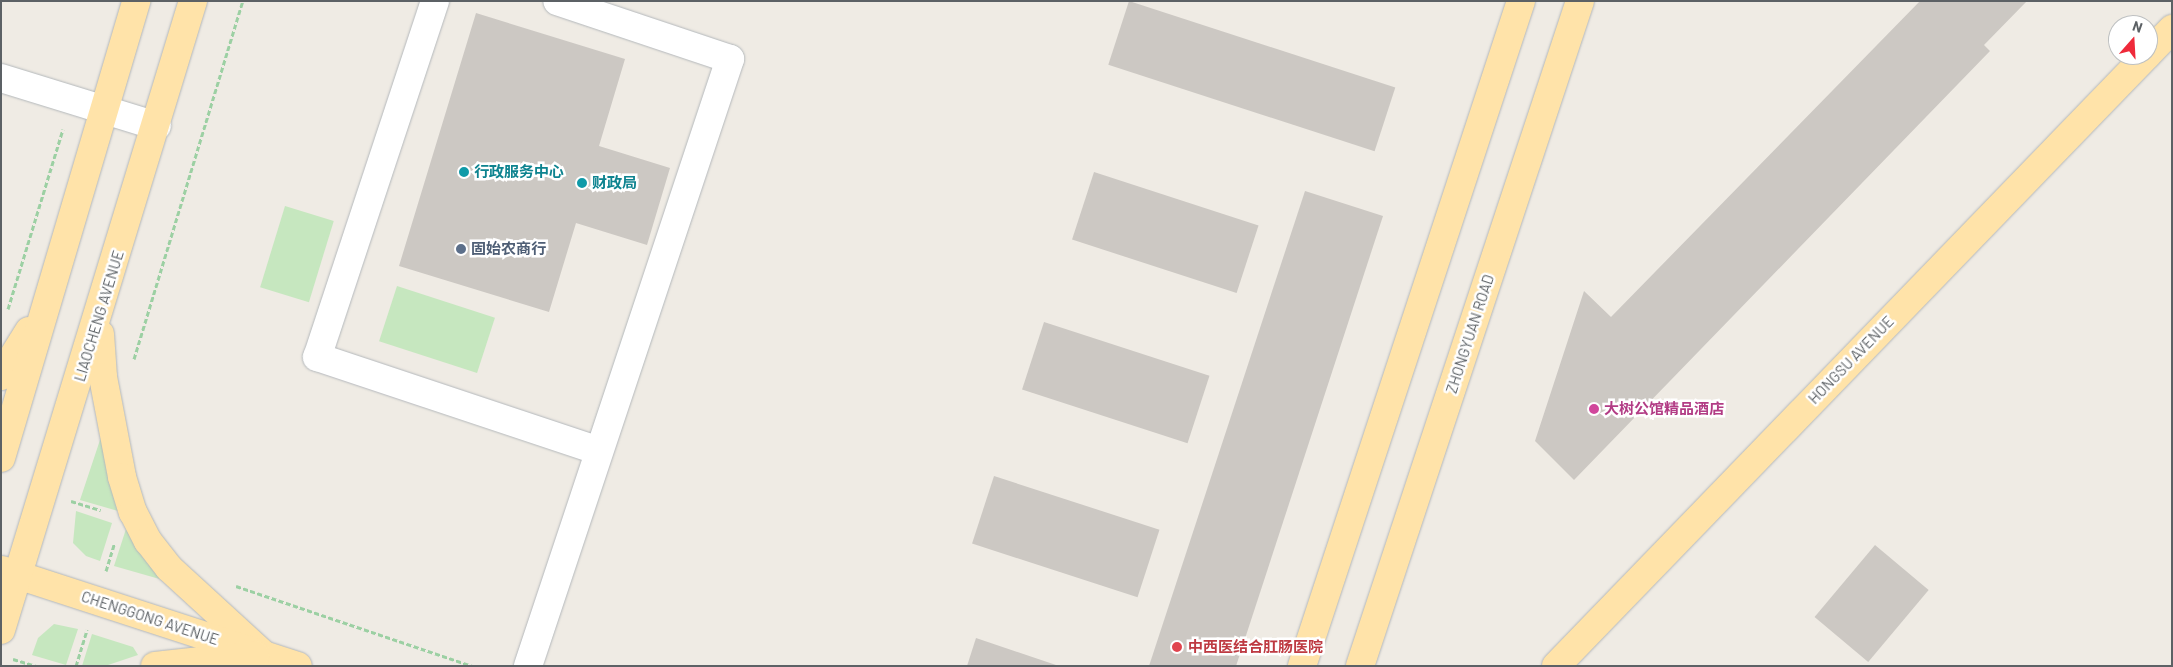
<!DOCTYPE html>
<html>
<head>
<meta charset="utf-8">
<style>
  body { margin:0 }
  #map { position:relative; width:2173px; height:667px; overflow:hidden; background:#efebe4; font-family:Barlow,"Noto Sans SC",sans-serif }
  div>[style] { position:absolute }
  .green>* { inset:0; background:#c6e7bf; transform-origin:0 0 }
  .building>* { inset:0; background:#ccc8c3; transform-origin:0 0 }
  .path>* { height:3px; margin-top:-1.5px; transform-origin:0; background:repeating-linear-gradient(90deg,#9cd0a3 0 5px,transparent 0 7.5px) }
  .roads { filter:drop-shadow(0 0 1px #b4b8bb) drop-shadow(0 0 1px #b4b8bb) }
  .minor>* { height:28px; margin:-14px; padding:0 14px; transform-origin:14px; border-radius:14px; background:#fff }
  .major>* { height:28px; margin:-14px; padding:0 14px; transform-origin:14px; border-radius:14px; background:#ffe3a9 }
  .dots>* { width:14px; height:14px; translate:-50% -50%; box-sizing:border-box; border:2px solid #fff; border-radius:50% }
  span { translate:-50% -50%; white-space:nowrap; text-align:center; line-height:1.15; -webkit-text-stroke:5px #fff; paint-order:stroke }
  .culture-label { font-size:15px; color:#0d838f; font-weight:700 }
  .left { translate:0 -50%; text-align:left }
  .service-label { font-size:15px; color:#4e5e75; font-weight:700 }
  .street-label { font-size:15px; color:#5c6165 }
  .hotel-label { font-size:15px; color:#b23c85; font-weight:700 }
  .health-label { font-size:15px; color:#be3a42; font-weight:700 }
  .frame { position:absolute; inset:0; border:2px solid #5c6165; pointer-events:none }
  .north { position:absolute; left:2108px; top:15px; width:50px; height:50px; box-sizing:border-box; background:#fff; border:1px solid #bec0c1; border-radius:50%; rotate:19deg; font-size:14px; font-weight:700; line-height:20px; text-align:center; color:#5c6165 }
  .north::after { content:''; display:block; margin:auto; width:18px; height:22px; background:#ef2a3a; clip-path:polygon(50% 0,100% 100%,50% 72%,0 100%) }
</style>
</head>
<body>
<div id="map">
  <div class="green">
    <div style="left:285px;top:206px;width:51px;height:85px;rotate:17deg"></div>
    <div style="left:397px;top:286px;width:103px;height:58px;rotate:18deg"></div>
    <div style="clip-path:polygon(103px 431px,119px 508px,118px 511px,80px 500px)"></div>
    <div style="clip-path:polygon(76px 511px,112px 523px,100px 561px,86px 556px,73px 543px)"></div>
    <div style="clip-path:polygon(126px 529px,163px 580px,114px 566px)"></div>
    <div style="clip-path:polygon(54px 624px,78px 629px,66px 665px,32px 655px,38px 638px)"></div>
    <div style="clip-path:polygon(92px 634px,133px 647px,138px 655px,105px 666px,82px 666px)"></div>
  </div>
  <div class="building">
    <div style="left:1129px;top:1px;width:280px;height:67px;rotate:18deg"></div>
    <div style="clip-path:polygon(1920px 1px,2027px 1px,1984px 45px,1990px 51px,1574px 480px,1535px 441px,1584px 291px,1611px 317px)"></div>
    <div style="clip-path:polygon(476px 13px,625px 59px,599px 146px,670px 168px,647px 245px,576px 223px,549px 312px,399px 266px)"></div>
    <div style="left:1094px;top:172px;width:173px;height:71px;rotate:18deg"></div>
    <div style="clip-path:polygon(1305px 191px,1383px 216px,1238px 660px,1236px 666px,1149px 666px)"></div>
    <div style="left:1044px;top:322px;width:174px;height:71px;rotate:18deg"></div>
    <div style="left:994px;top:476px;width:174px;height:71px;rotate:18deg"></div>
    <div style="left:1875px;top:545px;width:70px;height:94px;rotate:40deg"></div>
    <div style="clip-path:polygon(976px 638px,1056px 665px,1056px 666px,967px 666px)"></div>
  </div>
  <div class="path">
    <div style="left:8px;top:309px;width:188px;rotate:-73deg"></div>
    <div style="left:134px;top:359px;width:374px;rotate:-73.1deg"></div>
    <div style="left:71px;top:501px;width:31px;rotate:17deg"></div>
    <div style="left:106px;top:571px;width:28px;rotate:-73deg"></div>
    <div style="left:236px;top:586px;width:250px;rotate:18.7deg"></div>
    <div style="left:13px;top:659px;width:24px;rotate:17deg"></div>
    <div style="left:76px;top:666px;width:38px;rotate:-73deg"></div>
  </div>
  <div class="roads">
    <div class="minor">
      <div style="left:435px;top:1px;width:375px;rotate:108.3deg"></div>
      <div style="left:317px;top:357px;width:297px;rotate:18.4deg"></div>
      <div style="left:1px;top:78px;width:163px;rotate:17.1deg"></div>
      <div style="left:528px;top:666px;width:640px;rotate:-71.59deg"></div>
      <div style="left:730px;top:59px;width:182px;rotate:-161.5deg"></div>
    </div>
    <div class="major">
      <div style="left:2148px;top:54px;width:35px;rotate:-46deg"></div>
      <div style="left:100px;top:334px;width:43px;rotate:86deg"></div>
      <div style="left:103px;top:377px;width:102px;rotate:79.2deg"></div>
      <div style="left:122px;top:477px;width:37px;rotate:73deg"></div>
      <div style="left:133px;top:512px;width:33px;rotate:63deg"></div>
      <div style="left:148px;top:541px;width:34px;rotate:52deg"></div>
      <div style="left:169px;top:568px;width:127px;rotate:42.5deg"></div>
      <div style="left:1px;top:376px;width:53px;rotate:-58.1deg"></div>
      <div style="left:1px;top:458px;width:477px;rotate:-73.5deg"></div>
      <div style="left:2px;top:570px;width:311px;rotate:18deg"></div>
      <div style="left:1px;top:630px;width:658px;rotate:-73.03deg"></div>
      <div style="left:155px;top:666px;width:101px;rotate:-6.3deg"></div>
      <div style="left:1302px;top:666px;width:700px;rotate:-71.77deg"></div>
      <div style="left:1360px;top:666px;width:700px;rotate:-71.69deg"></div>
      <div style="left:1556px;top:666px;width:850px;rotate:-45.95deg"></div>
    </div>
  </div>
  <div class="dots">
    <div style="left:464px;top:172px;background:#0f9aa8"></div>
    <div style="left:582px;top:183px;background:#0f9aa8"></div>
    <div style="left:461px;top:249px;background:#5c6f8a"></div>
    <div style="left:1594px;top:409px;background:#d1479c"></div>
    <div style="left:1177px;top:647px;background:#e0444e"></div>
  </div>
  <div class="culture-label">
    <span class="left" style="left:474px;top:172px">行政服务中心</span>
    <span class="left" style="left:592px;top:183px">财政局</span>
  </div>
  <div class="service-label">
    <span class="left" style="left:471px;top:249px">固始农商行</span>
  </div>
  <div class="street-label">
    <span style="left:99px;top:316px;rotate:-73deg">LIAOCHENG AVENUE</span>
    <span style="left:1470px;top:334px;rotate:-72deg">ZHONGYUAN ROAD</span>
    <span style="left:1851px;top:360px;rotate:-46deg">HONGSU AVENUE</span>
    <span style="left:150px;top:618px;rotate:18deg">CHENGGONG AVENUE</span>
  </div>
  <div class="hotel-label">
    <span class="left" style="left:1604px;top:409px">大树公馆精品酒店</span>
  </div>
  <div class="health-label">
    <span class="left" style="left:1188px;top:647px">中西医结合肛肠医院</span>
  </div>
  <div class="frame"></div>
  <div class="north">N</div>
</div>
</body>
</html>
